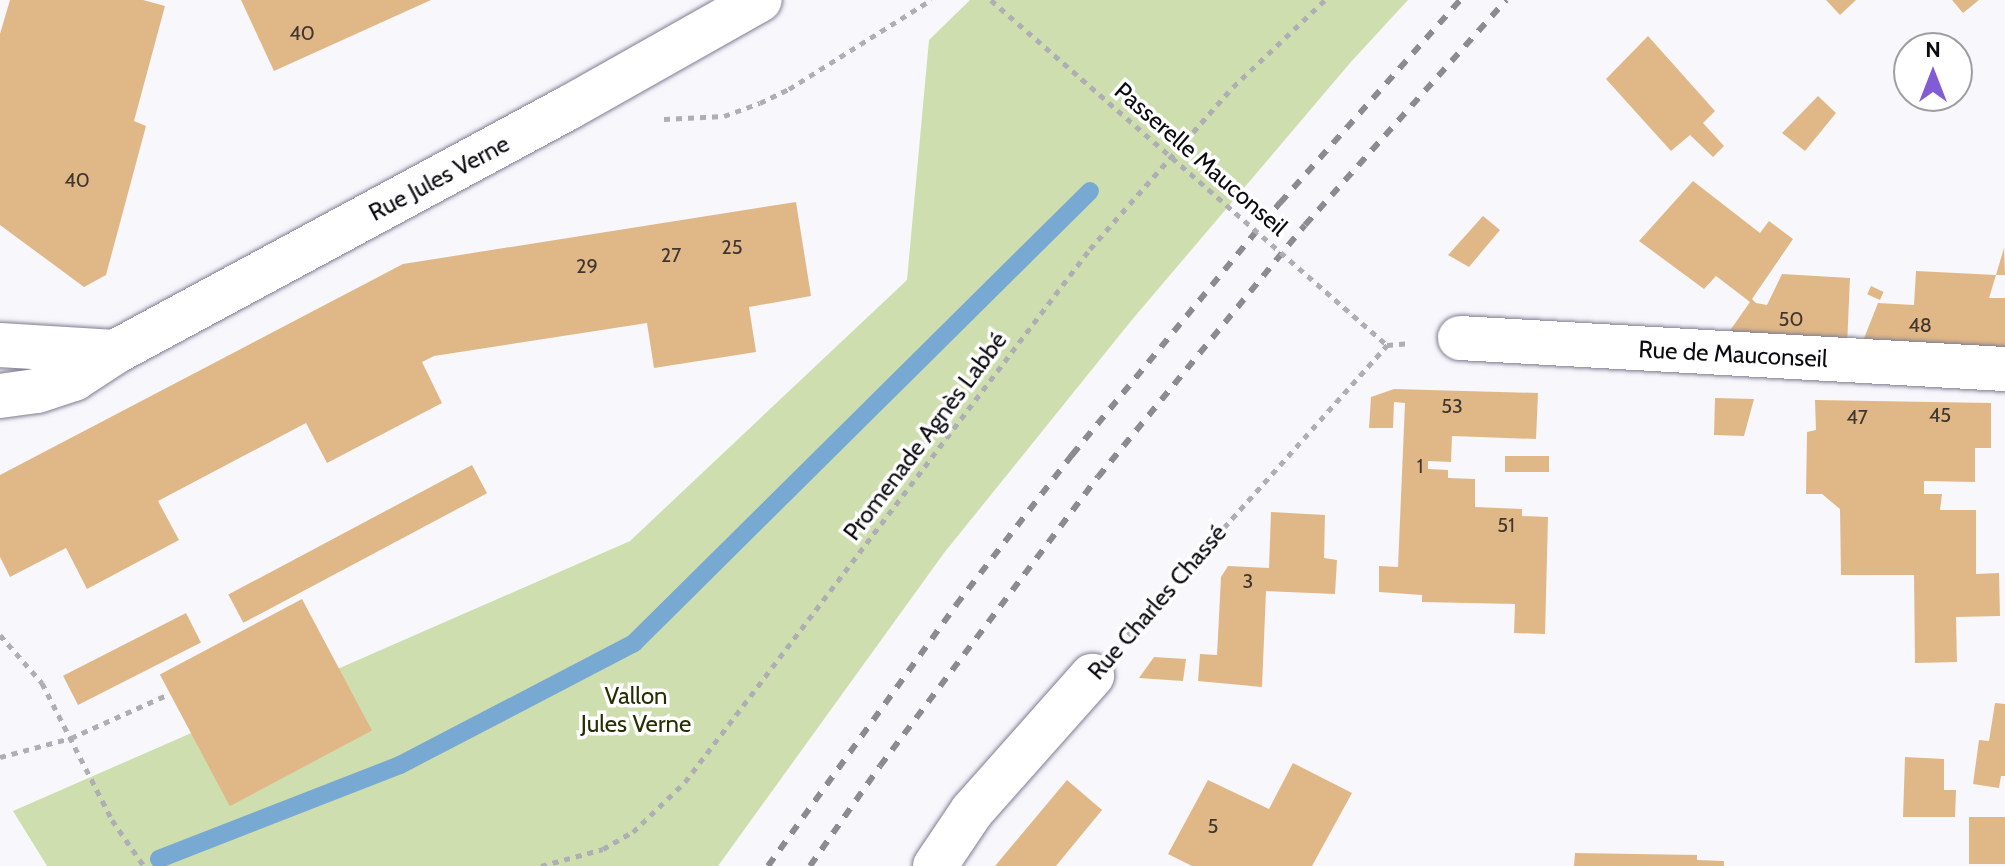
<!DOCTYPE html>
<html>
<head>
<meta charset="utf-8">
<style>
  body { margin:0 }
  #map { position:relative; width:2005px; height:866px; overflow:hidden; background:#f8f7fc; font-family:Cabin,sans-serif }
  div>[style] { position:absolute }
  .green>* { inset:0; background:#cfdeae }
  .stream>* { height:18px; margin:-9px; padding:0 9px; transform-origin:9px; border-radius:9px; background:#78a9d2 }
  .building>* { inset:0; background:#e0b887; transform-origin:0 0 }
  .path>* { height:5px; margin-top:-2.5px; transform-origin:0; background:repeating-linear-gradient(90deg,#afaeb4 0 6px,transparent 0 12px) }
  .roads { filter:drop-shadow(0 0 2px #7f7c92) drop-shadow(0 0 2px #7f7c92) }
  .minor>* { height:44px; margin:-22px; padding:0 22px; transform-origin:22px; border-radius:22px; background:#fff }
  .rail>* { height:6px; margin-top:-3px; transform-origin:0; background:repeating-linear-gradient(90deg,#8c8b91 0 10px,transparent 0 20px) }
  .path-bridge>* { height:5px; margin-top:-2.5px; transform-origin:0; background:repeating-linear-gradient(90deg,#afaeb4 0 6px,transparent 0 12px) }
  span { translate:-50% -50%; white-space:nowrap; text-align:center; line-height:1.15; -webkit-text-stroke:7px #fff; paint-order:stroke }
  .number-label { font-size:20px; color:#41362f }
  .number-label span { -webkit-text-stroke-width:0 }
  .street-label { font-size:24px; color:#0c0b12 }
  .park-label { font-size:24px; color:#252f02 }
  .north { position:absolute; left:1893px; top:32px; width:80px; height:80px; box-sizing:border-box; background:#fff; border:2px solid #9e9da0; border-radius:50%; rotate:0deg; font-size:22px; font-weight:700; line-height:32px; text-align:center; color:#0c0b12 }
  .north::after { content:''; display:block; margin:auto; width:28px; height:36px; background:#825cd6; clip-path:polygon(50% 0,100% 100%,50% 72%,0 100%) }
</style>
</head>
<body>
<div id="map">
  <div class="green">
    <div style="clip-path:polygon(970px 0,1408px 0,1350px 63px,1131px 321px,944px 553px,718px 866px,47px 866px,13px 811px,630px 541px,907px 280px,929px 40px)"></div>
  </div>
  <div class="stream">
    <div style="left:159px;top:859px;width:259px;rotate:-21.3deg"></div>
    <div style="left:400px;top:765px;width:264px;rotate:-27.5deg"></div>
    <div style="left:634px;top:643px;width:642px;rotate:-44.75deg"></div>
  </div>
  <div class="building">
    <div style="clip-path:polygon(10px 0,143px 0,165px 6px,134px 121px,146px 126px,106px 275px,84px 287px,0 225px,0 34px)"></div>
    <div style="clip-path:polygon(241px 0,431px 0,274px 71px)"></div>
    <div style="clip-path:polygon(1826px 0,1856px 0,1840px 15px)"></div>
    <div style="clip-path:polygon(1952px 0,1979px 0,1963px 13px)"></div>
    <div style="clip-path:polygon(1648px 36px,1715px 111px,1703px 123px,1724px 146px,1713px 157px,1690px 135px,1671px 151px,1606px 79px)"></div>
    <div style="clip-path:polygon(1818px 96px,1836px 113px,1805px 151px,1782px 133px)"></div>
    <div style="clip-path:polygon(1693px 181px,1760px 233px,1769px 221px,1793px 239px,1752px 299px,1756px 303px,1767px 305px,1782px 274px,1850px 278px,1847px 346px,1724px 339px,1750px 302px,1716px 276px,1704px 289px,1639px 241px)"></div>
    <div style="clip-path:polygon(796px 202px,811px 296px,749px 307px,756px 352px,654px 368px,647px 323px,434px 356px,422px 362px,442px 403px,327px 463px,306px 423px,158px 501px,179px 540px,87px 589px,66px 548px,10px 577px,0 557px,0 475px,403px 264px)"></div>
    <div style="clip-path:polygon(1483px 216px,1500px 230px,1469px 267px,1448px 255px)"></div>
    <div style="clip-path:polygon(2004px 248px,2005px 275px,1996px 275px)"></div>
    <div style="clip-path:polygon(1916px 271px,1996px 275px,1989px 298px,2005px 298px,2005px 351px,1861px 346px,1878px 303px,1914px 305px)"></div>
    <div style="left:1871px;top:286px;width:14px;height:9px;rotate:25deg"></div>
    <div style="clip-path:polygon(1394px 389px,1538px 393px,1536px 439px,1452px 436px,1451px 462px,1428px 461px,1428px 469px,1448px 470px,1448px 478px,1475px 479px,1475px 507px,1522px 509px,1522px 516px,1548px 517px,1545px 634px,1514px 633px,1515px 604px,1422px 602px,1422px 595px,1379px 592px,1379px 566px,1398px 567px,1405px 403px,1394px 402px,1393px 428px,1369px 428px,1371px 397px)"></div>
    <div style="clip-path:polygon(1715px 398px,1754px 399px,1744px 436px,1714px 435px)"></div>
    <div style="clip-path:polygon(1815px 400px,1991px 403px,1991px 448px,1975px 448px,1975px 482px,1924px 481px,1924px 494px,1942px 494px,1940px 510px,1976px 510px,1976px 574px,1999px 573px,2000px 616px,1956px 617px,1957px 662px,1915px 663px,1914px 575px,1841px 575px,1840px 509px,1822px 494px,1806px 494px,1807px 432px,1816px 430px)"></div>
    <div style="left:1505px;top:456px;width:44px;height:16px"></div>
    <div style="left:472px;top:465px;width:32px;height:276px;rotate:62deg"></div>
    <div style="clip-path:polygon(1271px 512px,1325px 515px,1324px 558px,1337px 560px,1335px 594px,1266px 591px,1262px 687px,1198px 681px,1200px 654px,1217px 655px,1221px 577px,1228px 566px,1269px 568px)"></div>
    <div style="left:302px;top:599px;width:149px;height:161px;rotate:62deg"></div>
    <div style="left:186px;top:613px;width:33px;height:138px;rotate:63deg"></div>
    <div style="clip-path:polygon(1154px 657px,1186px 659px,1183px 681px,1139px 678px)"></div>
    <div style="clip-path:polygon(1995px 703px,2005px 704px,2005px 776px,2001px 776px,1999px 788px,1973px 784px,1979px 740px,1989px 741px)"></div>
    <div style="clip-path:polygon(1905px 757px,1944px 759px,1944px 790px,1956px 790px,1955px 817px,1903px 817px)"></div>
    <div style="clip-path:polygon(1293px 763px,1352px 793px,1312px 866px,1192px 866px,1168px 854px,1208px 780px,1269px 809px)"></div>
    <div style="clip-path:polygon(1067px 780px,1102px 810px,1056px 866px,995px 866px)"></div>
    <div style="left:1969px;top:817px;width:36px;height:47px"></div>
    <div style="clip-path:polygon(1575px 853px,1697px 855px,1697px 860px,1724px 861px,1724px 866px,1574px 866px)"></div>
  </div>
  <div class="path">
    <div style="left:664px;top:119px;width:60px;rotate:-2.9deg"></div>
    <div style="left:724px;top:116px;width:38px;rotate:-20deg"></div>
    <div style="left:760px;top:103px;width:32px;rotate:-26deg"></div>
    <div style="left:789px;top:89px;width:168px;rotate:-32.1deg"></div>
    <div style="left:0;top:635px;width:64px;rotate:48.8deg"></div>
    <div style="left:42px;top:683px;width:154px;rotate:62.9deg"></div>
    <div style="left:112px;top:820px;width:56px;rotate:55.2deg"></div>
    <div style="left:1128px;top:635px;width:389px;rotate:-48.2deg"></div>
    <div style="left:1387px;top:345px;width:21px;rotate:-5deg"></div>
    <div style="left:0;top:757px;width:73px;rotate:-15deg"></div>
    <div style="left:71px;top:738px;width:107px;rotate:-24.2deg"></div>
    <div style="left:541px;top:866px;width:64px;rotate:-15.3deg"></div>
    <div style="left:603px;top:849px;width:34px;rotate:-30deg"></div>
    <div style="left:633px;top:832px;width:72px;rotate:-43.9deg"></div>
    <div style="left:685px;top:782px;width:669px;rotate:-52.77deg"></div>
    <div style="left:1090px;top:249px;width:216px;rotate:-48.6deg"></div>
    <div style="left:1233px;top:87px;width:127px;rotate:-43.4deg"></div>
  </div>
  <div class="roads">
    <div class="minor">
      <div style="left:1460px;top:338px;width:546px;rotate:3.26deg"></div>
      <div style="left:0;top:345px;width:115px;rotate:3.5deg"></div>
      <div style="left:0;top:396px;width:37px;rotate:-8deg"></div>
      <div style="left:37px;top:391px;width:39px;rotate:-18deg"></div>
      <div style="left:74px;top:379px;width:49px;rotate:-33.4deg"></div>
      <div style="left:115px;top:352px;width:515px;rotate:-28.31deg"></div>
      <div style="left:568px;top:108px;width:220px;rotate:-29.4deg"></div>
      <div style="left:935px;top:866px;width:66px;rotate:-56.1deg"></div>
      <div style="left:972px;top:811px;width:181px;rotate:-48.4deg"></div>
    </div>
  </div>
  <div class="rail">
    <div style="left:768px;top:866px;width:322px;rotate:-54.2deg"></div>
    <div style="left:956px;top:605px;width:190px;rotate:-52.3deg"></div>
    <div style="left:1072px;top:455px;width:327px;rotate:-50.5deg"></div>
    <div style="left:1280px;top:203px;width:271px;rotate:-48.4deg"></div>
    <div style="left:810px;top:866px;width:122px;rotate:-55deg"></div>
    <div style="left:880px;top:766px;width:362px;rotate:-53deg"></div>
    <div style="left:1098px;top:477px;width:326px;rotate:-50.6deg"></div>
    <div style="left:1305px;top:225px;width:302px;rotate:-48.2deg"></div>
  </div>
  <div class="path-bridge">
    <div style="left:991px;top:0;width:525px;rotate:41.06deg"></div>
  </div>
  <div class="number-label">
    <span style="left:302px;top:33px">40</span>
    <span style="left:77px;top:180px">40</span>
    <span style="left:732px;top:247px">25</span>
    <span style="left:671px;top:255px">27</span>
    <span style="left:587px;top:266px">29</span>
    <span style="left:1791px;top:319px">50</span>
    <span style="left:1920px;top:325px">48</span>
    <span style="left:1452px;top:406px">53</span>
    <span style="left:1940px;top:415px">45</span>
    <span style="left:1857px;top:417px">47</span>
    <span style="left:1420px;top:466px">1</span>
    <span style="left:1506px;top:525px">51</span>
    <span style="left:1248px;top:581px">3</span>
    <span style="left:1213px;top:826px">5</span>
  </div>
  <div class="street-label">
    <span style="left:1201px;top:159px;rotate:41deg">Passerelle Mauconseil</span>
    <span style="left:439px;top:178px;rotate:-28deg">Rue Jules Verne</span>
    <span style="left:1733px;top:354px;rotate:3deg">Rue de Mauconseil</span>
    <span style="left:925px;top:436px;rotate:-53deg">Promenade Agnès Labbé</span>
    <span style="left:1157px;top:602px;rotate:-49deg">Rue Charles Chassé</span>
  </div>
  <div class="park-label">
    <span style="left:636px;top:710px">Vallon<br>Jules Verne</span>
  </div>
  <div class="north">N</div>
</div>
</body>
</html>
